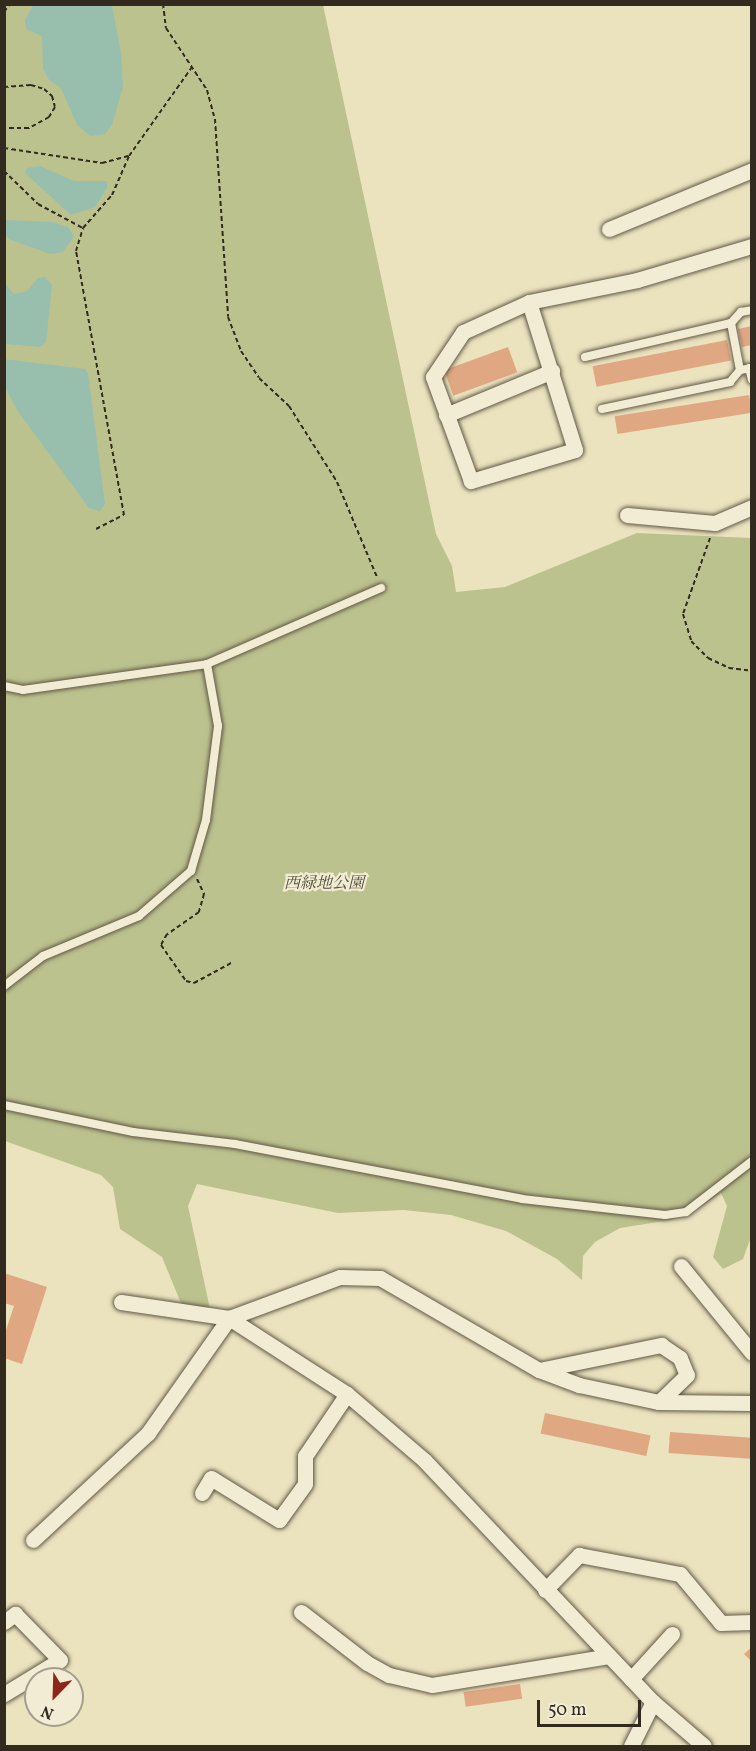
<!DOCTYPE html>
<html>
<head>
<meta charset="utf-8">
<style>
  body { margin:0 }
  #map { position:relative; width:756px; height:1751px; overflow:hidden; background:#ebe2be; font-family:Vollkorn,"Noto Serif JP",serif }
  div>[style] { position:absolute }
  .green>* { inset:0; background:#bcc28e }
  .water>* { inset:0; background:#98beae }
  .building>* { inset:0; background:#e0a882; transform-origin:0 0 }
  .path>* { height:2px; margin-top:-1px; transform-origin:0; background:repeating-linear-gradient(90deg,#332a1f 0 4.5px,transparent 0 7.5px) }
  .roads { filter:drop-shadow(0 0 2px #615847) drop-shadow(0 0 2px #615847) }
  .service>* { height:8px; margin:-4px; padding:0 4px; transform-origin:4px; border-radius:4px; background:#f2ecd5 }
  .minor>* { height:15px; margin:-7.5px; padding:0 7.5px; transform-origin:7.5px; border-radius:7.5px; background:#f2ecd5 }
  span { translate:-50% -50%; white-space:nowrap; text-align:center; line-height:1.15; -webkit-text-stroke:4.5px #f2ecd5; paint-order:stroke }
  .park-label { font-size:16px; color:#55503b; font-style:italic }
  .frame { position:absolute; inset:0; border:6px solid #332a1f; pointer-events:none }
  .north { position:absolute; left:24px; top:1667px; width:60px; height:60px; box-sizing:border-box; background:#f2ecd5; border:2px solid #a69e8c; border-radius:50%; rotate:203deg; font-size:16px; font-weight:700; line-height:24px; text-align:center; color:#332a1f }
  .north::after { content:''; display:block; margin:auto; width:21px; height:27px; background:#8f2418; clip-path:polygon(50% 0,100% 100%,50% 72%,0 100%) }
  .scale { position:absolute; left:537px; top:1700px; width:104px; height:27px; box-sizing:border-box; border:3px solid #332a1f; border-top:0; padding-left:8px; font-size:18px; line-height:21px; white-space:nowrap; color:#332a1f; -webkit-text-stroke:4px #f2ecd5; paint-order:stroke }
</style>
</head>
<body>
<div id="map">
  <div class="green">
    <div style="clip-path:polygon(4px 5px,323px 5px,436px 534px,452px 566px,456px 592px,505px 587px,637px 533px,751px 538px,752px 1234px,743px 1259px,723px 1269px,713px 1257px,727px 1206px,721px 1193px,699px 1208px,671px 1220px,620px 1228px,595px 1242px,583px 1256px,582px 1280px,557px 1259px,506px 1231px,451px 1215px,404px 1210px,338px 1213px,197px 1184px,188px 1206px,210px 1309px,183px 1308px,162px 1257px,120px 1229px,113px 1187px,101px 1175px,5px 1141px)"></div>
  </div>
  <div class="water">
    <div style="clip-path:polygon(33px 5px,112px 5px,121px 53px,123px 87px,112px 125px,105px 134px,90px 136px,77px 125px,61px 88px,49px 80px,43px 68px,42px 36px,26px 29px,25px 20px)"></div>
    <div style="clip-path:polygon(40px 166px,74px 181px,107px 181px,107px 188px,95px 207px,71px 215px,25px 173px,27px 168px)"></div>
    <div style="clip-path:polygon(5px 220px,52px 222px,68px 227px,74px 236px,63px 252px,50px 254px,9px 239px,5px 234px)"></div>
    <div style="clip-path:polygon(5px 254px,5px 284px,14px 294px,27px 291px,38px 278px,45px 277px,52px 285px,46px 342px,40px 347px,5px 344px)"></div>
    <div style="clip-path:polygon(4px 359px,85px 369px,88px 373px,105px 504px,100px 511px,89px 508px,17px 410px,5px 387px)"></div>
  </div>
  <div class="building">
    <div style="clip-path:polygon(752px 326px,752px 345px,742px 347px,738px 329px)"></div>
    <div style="left:727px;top:340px;width:21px;height:137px;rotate:79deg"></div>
    <div style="left:508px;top:347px;width:27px;height:68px;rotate:70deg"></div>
    <div style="left:749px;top:395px;width:18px;height:136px;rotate:81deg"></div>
    <div style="clip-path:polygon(4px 1273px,47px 1287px,22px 1364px,4px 1358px,4px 1336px,14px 1306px,4px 1303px)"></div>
    <div style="left:545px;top:1413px;width:108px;height:21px;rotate:12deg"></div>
    <div style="left:670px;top:1432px;width:82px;height:21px;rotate:4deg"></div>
    <div style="clip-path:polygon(752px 1647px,752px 1662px,744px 1654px)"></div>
    <div style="left:520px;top:1684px;width:15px;height:57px;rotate:82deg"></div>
  </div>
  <div class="path">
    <div style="left:163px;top:4px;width:24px;rotate:83deg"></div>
    <div style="left:166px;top:28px;width:74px;rotate:56.5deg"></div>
    <div style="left:207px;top:90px;width:30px;rotate:75deg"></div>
    <div style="left:215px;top:119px;width:198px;rotate:86.2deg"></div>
    <div style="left:228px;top:317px;width:36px;rotate:69deg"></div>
    <div style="left:241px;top:351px;width:32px;rotate:56deg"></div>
    <div style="left:259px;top:378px;width:41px;rotate:43deg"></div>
    <div style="left:289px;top:406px;width:90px;rotate:57.7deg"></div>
    <div style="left:337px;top:482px;width:103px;rotate:67.2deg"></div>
    <div style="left:4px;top:12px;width:10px;rotate:-53deg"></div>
    <div style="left:4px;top:87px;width:27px;rotate:-4deg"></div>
    <div style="left:31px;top:85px;width:14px;rotate:17deg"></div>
    <div style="left:44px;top:89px;width:11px;rotate:41deg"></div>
    <div style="left:52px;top:96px;width:11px;rotate:75deg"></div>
    <div style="left:55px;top:107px;width:12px;rotate:121deg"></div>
    <div style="left:49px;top:117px;width:23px;rotate:151deg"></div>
    <div style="left:29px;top:128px;width:25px;rotate:180deg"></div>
    <div style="left:4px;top:148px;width:99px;rotate:8.7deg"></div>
    <div style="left:102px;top:163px;width:28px;rotate:-15deg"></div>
    <div style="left:4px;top:171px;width:47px;rotate:44.1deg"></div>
    <div style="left:38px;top:204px;width:51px;rotate:28.1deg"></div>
    <div style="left:96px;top:529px;width:31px;rotate:-27deg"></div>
    <div style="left:124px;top:515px;width:268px;rotate:-100.3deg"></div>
    <div style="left:76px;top:251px;width:24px;rotate:-73deg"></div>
    <div style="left:83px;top:228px;width:44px;rotate:-48.7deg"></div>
    <div style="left:112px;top:195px;width:43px;rotate:-66.4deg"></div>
    <div style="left:129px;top:156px;width:109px;rotate:-54.7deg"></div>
    <div style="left:710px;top:538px;width:81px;rotate:109.6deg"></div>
    <div style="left:683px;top:614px;width:28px;rotate:73deg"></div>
    <div style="left:691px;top:641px;width:24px;rotate:45deg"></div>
    <div style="left:708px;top:658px;width:23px;rotate:25deg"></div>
    <div style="left:729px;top:668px;width:23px;rotate:7deg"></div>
    <div style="left:197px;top:879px;width:17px;rotate:65deg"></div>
    <div style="left:204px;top:894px;width:19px;rotate:106deg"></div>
    <div style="left:199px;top:912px;width:39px;rotate:145deg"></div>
    <div style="left:167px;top:934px;width:13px;rotate:119deg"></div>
    <div style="left:161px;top:945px;width:44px;rotate:55.2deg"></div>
    <div style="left:186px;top:981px;width:8px;rotate:14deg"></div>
    <div style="left:194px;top:983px;width:44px;rotate:-28.3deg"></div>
  </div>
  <div class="roads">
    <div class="service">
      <div style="left:731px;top:323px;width:48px;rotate:79.2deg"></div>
      <div style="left:585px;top:357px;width:150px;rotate:-13.1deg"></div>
      <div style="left:731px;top:323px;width:15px;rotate:-48deg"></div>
      <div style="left:741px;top:312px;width:11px;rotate:-10deg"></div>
      <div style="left:749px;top:368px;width:12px;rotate:76deg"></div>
      <div style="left:602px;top:409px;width:131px;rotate:-11.9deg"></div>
      <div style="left:730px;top:382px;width:16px;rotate:-50deg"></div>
      <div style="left:740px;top:370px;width:12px;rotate:-9deg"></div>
      <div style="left:4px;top:686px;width:19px;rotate:12deg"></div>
      <div style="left:23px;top:690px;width:186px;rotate:-8deg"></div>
      <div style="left:207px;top:664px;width:190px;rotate:-23.6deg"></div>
      <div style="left:4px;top:986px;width:49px;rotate:-37.6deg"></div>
      <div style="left:43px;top:956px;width:104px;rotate:-22.6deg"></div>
      <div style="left:139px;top:916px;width:69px;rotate:-40.9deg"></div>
      <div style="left:191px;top:871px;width:53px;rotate:-73.6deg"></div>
      <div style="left:206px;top:820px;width:95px;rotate:-82.7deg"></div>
      <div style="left:218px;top:726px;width:63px;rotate:-100.1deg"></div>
      <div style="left:4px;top:1105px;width:132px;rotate:11.8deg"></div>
      <div style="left:133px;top:1132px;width:103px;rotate:6.7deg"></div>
      <div style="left:235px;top:1144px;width:292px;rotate:10.8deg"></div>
      <div style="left:522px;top:1199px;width:144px;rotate:6.4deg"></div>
      <div style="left:665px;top:1215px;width:21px;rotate:-8deg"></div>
      <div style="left:686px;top:1212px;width:83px;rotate:-37.7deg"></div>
    </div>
    <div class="minor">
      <div style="left:609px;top:229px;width:155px;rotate:-22.4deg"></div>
      <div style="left:529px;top:302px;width:155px;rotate:72.7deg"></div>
      <div style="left:575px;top:450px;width:109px;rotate:163.4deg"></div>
      <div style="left:471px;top:481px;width:111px;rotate:-110.1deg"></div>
      <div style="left:433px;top:377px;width:54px;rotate:-56.3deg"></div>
      <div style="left:463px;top:332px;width:72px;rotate:-24.4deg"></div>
      <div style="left:529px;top:302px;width:110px;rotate:-11.5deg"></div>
      <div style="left:637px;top:280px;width:120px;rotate:-16.5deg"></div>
      <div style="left:446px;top:415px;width:115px;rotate:-22.5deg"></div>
      <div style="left:627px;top:515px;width:88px;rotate:5.2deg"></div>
      <div style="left:715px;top:523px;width:40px;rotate:-23.4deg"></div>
      <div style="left:681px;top:1266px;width:112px;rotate:50.8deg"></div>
      <div style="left:121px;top:1302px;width:109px;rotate:8.4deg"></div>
      <div style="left:229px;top:1318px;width:140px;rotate:32.8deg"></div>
      <div style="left:347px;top:1394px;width:101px;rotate:40.6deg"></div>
      <div style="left:424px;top:1460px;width:333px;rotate:46.6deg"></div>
      <div style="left:653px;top:1702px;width:67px;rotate:40.8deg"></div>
      <div style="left:539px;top:1370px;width:125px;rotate:-11.6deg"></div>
      <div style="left:661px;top:1345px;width:23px;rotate:34deg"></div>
      <div style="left:680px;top:1358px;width:18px;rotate:68deg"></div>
      <div style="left:687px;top:1375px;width:39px;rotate:136deg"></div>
      <div style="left:202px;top:1493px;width:17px;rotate:-59deg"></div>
      <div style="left:211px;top:1478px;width:80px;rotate:31.7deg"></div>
      <div style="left:279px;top:1520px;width:44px;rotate:-54.2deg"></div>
      <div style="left:305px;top:1484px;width:28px;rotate:-90deg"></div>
      <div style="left:305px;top:1456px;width:75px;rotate:-55.9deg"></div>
      <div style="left:33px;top:1540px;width:157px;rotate:-42.9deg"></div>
      <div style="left:148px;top:1433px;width:141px;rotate:-54.8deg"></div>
      <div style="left:229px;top:1318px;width:118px;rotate:-20.3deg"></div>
      <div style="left:340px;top:1277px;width:40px;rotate:1.4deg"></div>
      <div style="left:380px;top:1278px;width:184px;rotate:30.1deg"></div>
      <div style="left:539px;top:1370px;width:43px;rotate:20.6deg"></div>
      <div style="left:579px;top:1385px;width:82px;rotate:12deg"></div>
      <div style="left:659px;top:1402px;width:93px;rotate:0.6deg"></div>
      <div style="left:545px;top:1590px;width:49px;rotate:-45.8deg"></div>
      <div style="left:579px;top:1555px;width:103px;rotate:10.7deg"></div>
      <div style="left:680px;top:1574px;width:64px;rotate:50.1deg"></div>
      <div style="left:721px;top:1623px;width:31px;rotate:-2deg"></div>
      <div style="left:301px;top:1612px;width:83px;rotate:37.7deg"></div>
      <div style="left:367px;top:1663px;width:25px;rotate:29deg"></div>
      <div style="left:389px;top:1675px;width:44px;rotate:13.1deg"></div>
      <div style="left:432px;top:1685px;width:179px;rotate:-9.3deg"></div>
      <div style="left:4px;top:1622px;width:14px;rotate:-36deg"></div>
      <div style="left:15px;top:1614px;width:64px;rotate:45.6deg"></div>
      <div style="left:60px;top:1660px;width:66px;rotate:148.7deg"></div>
      <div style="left:631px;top:1679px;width:61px;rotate:-47.7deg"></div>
      <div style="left:631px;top:1746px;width:49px;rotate:-63.4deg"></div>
    </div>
  </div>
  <div class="park-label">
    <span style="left:324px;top:884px">西緑地公園</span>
  </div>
  <div class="frame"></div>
  <div class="north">N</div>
  <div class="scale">50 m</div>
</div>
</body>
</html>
